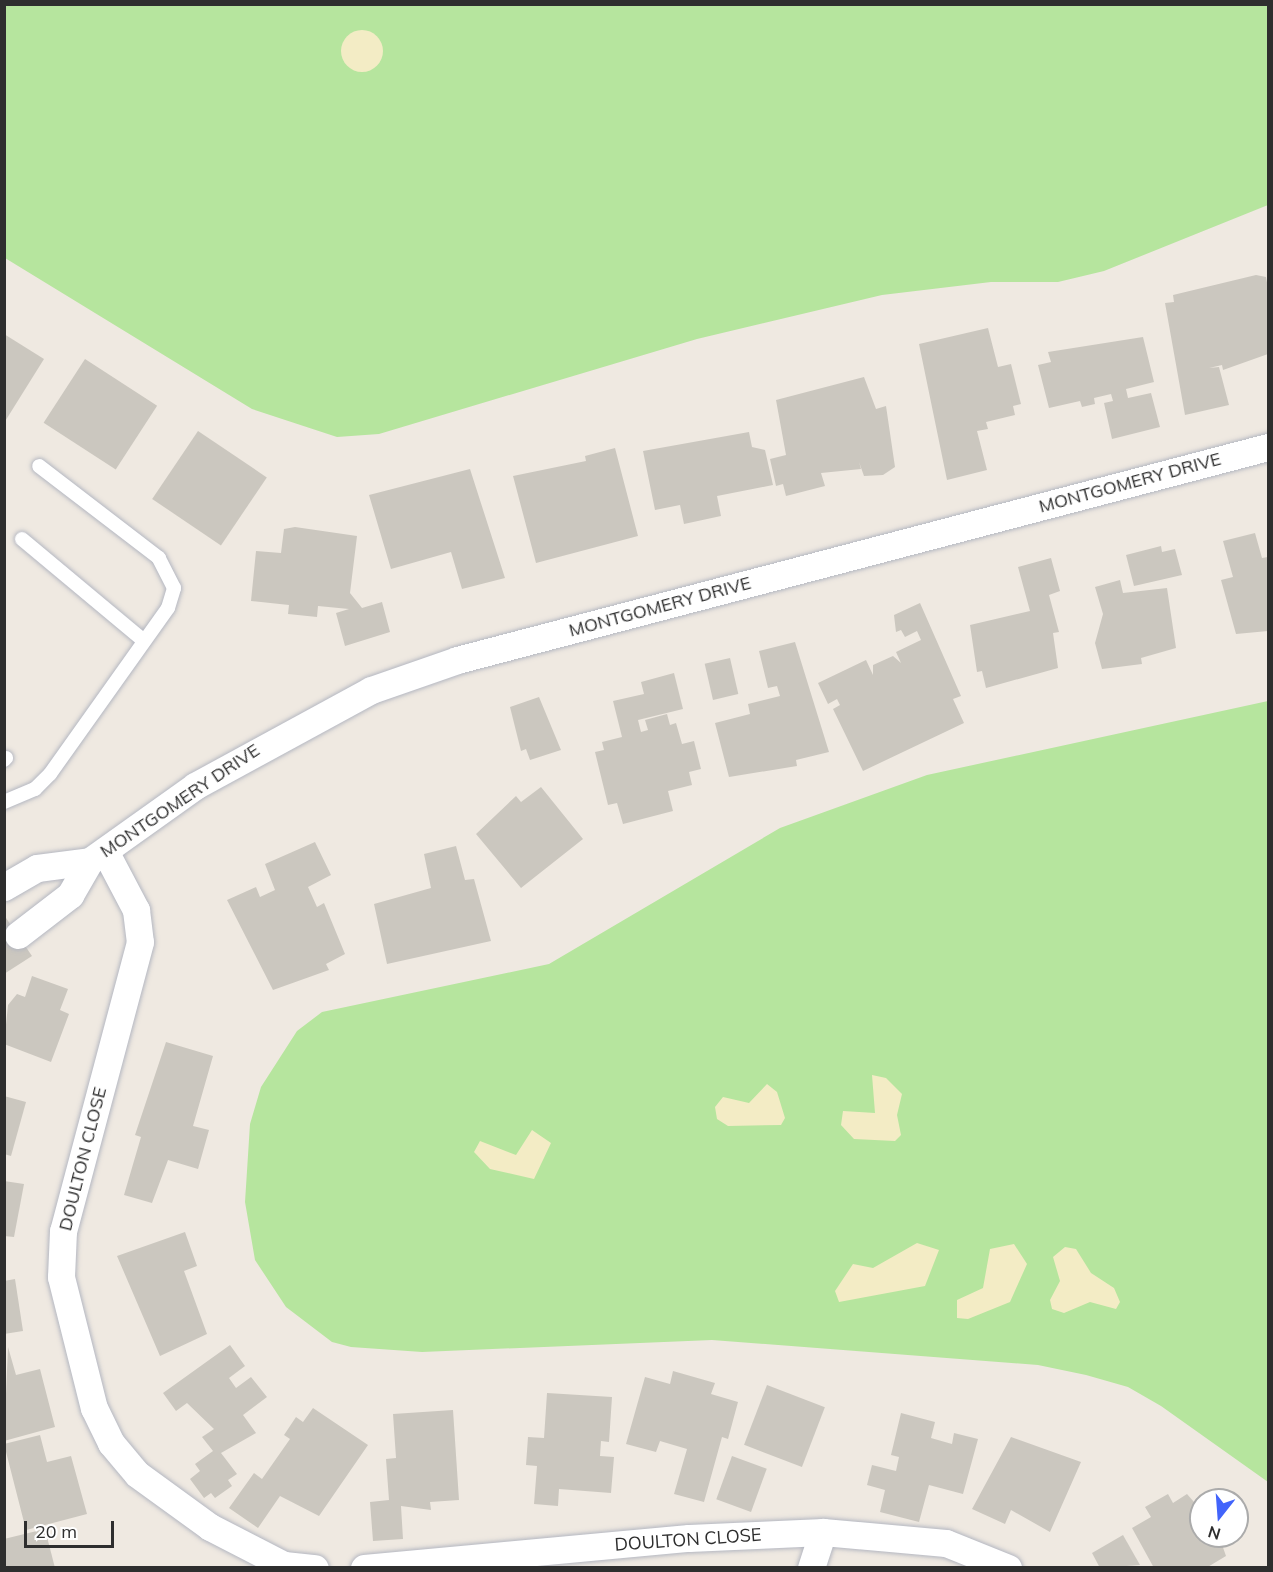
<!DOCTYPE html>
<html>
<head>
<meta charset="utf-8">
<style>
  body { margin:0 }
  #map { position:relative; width:1273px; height:1572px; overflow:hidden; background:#efe9e1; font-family:Mulish,sans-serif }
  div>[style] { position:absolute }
  .green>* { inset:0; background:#b6e59e }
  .sand>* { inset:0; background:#f3ecc5 }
  .round { border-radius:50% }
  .building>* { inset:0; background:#cbc7bf; transform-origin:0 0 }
  .roads { filter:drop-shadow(0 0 2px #b4b7c1) drop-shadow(0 0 2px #b4b7c1) }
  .service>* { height:14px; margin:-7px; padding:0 7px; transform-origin:7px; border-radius:7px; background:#fff }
  .minor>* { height:27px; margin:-13.5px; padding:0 13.5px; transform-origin:13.5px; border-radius:13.5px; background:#fff }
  span { translate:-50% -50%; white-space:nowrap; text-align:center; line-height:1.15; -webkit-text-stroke:5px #fff; paint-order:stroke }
  .street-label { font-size:18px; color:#2e2e2e }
  .frame { position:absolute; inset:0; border:6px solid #2e2e2e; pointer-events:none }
  .north { position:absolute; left:1189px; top:1488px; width:60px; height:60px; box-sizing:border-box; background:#fff; border:2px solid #ababab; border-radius:50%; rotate:197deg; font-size:16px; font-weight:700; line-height:24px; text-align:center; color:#2e2e2e }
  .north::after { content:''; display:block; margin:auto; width:21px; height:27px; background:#4264fb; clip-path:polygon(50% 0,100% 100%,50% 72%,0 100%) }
  .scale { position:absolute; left:24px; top:1521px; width:90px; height:27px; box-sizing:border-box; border:3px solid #2e2e2e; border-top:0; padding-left:8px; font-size:18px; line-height:21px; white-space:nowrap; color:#2e2e2e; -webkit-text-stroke:4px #fff; paint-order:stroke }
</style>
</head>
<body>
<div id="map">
  <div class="green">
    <div style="clip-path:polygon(5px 5px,1268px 5px,1268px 205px,1104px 271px,1058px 282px,991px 282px,882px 295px,697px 339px,379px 434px,337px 437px,252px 409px,5px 258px)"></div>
    <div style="clip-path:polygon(1268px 701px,1268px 1482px,1161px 1406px,1128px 1387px,1086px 1375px,1038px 1365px,712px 1340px,422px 1352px,351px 1347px,332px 1342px,286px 1307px,255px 1260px,245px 1202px,250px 1124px,261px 1087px,297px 1031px,322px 1012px,549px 964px,780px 828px,927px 775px)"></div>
  </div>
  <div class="sand">
    <div class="round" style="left:341px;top:30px;width:42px;height:42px"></div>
    <div style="clip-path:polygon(872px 1075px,886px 1078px,902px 1094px,897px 1115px,901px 1135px,895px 1141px,854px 1139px,841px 1125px,843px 1111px,875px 1113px)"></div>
    <div style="clip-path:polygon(767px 1084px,777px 1092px,785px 1118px,781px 1125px,728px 1126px,717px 1119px,715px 1107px,723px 1097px,749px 1103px)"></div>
    <div style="clip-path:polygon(532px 1130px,551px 1143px,534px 1179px,490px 1169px,474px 1152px,480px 1141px,516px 1155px)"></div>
    <div style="clip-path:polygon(917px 1243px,939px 1250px,925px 1286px,839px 1302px,835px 1291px,853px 1264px,873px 1268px)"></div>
    <div style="clip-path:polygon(1014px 1244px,1027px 1264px,1010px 1302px,968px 1319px,957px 1318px,957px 1300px,983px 1288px,990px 1249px)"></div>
    <div style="clip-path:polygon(1065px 1247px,1076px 1249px,1091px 1273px,1114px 1288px,1120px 1302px,1116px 1309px,1090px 1302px,1064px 1313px,1052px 1309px,1050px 1300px,1060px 1281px,1053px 1257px)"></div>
  </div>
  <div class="building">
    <div style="clip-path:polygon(1256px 275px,1266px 277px,1268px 288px,1268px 354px,1223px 370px,1222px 365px,1209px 368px,1219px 367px,1229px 405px,1185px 415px,1165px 303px,1174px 302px,1173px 295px)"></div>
    <div style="clip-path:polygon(988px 328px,998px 367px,1011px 364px,1021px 404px,1013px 406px,1015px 415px,986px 422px,988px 429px,977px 431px,987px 470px,947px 480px,919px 344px)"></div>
    <div style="clip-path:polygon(4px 334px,44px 359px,4px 423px)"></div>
    <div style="clip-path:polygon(1143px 337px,1154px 382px,1126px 389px,1128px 398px,1151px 393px,1160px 427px,1112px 439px,1104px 403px,1113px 401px,1111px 394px,1094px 398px,1095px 404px,1082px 407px,1080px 401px,1049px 408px,1038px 365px,1051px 362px,1048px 352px)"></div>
    <div style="left:85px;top:359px;width:86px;height:76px;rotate:33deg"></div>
    <div style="clip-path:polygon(864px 377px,876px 409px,886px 406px,895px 467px,883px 475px,864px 476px,859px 462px,861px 469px,821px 473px,825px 486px,786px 496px,783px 484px,776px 486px,770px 459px,786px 455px,776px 400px)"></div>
    <div style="left:198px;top:431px;width:83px;height:82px;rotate:34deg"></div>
    <div style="clip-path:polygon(749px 432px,752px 447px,765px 450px,773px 485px,717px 496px,721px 516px,684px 524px,680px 505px,655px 510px,643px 451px)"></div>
    <div style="clip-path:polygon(615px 448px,638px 536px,536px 563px,513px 476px,586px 461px,585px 456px)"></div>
    <div style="clip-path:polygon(470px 469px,505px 578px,462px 589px,451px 552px,391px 569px,369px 495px)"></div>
    <div style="clip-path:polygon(295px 527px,357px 536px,350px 593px,362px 608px,382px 602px,390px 632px,345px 646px,336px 613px,349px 609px,318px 606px,317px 617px,288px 614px,289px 605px,251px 601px,256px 551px,281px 553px,284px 529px)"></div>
    <div style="clip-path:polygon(1255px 533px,1262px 558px,1268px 557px,1268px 631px,1236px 634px,1221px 580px,1233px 577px,1223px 541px)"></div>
    <div style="clip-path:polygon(1161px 546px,1162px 552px,1175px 549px,1182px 575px,1134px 586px,1126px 555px)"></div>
    <div style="clip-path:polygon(1051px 558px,1060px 591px,1049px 595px,1059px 632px,1053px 633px,1058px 668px,986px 688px,982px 671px,977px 672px,970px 625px,1030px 611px,1018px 567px)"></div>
    <div style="clip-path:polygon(1120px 580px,1123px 593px,1167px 588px,1176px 648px,1141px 658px,1142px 664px,1102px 669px,1095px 643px,1103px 614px,1095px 587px)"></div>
    <div style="clip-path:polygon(920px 603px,961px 696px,953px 699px,964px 723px,863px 771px,833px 709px,840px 705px,837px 699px,828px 704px,818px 683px,866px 660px,873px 675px,873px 665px,893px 656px,901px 663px,896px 652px,921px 640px,917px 631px,905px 637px,901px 630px,896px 632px,894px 615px)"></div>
    <div style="clip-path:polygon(795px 642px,829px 752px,796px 760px,797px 766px,729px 777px,715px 723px,750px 714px,748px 704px,780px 696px,777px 686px,768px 688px,759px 651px)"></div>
    <div style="left:730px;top:658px;width:37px;height:26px;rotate:77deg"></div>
    <div style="clip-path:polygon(674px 673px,683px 709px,638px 720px,641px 732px,648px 730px,645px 720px,667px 714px,670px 725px,676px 723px,682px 744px,694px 741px,701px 769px,689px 772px,692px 785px,668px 791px,673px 811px,623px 824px,617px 803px,608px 805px,595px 752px,604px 750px,602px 742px,622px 737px,613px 701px,644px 694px,641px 682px)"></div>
    <div style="clip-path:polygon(539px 697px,561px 750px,530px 760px,526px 749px,521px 751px,510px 707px)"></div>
    <div style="clip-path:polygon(541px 787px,583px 839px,521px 888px,476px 834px,516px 796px,521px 802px)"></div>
    <div style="clip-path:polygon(315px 842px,331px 875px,308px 887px,317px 907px,324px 903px,345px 954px,326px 964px,329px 970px,273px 990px,227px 900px,256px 887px,260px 897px,275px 890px,265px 864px)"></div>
    <div style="clip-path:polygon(456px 846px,465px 880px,474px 879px,491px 941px,387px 964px,374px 904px,431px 888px,424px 854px)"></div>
    <div style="clip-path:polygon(4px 915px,32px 956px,4px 974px)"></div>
    <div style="clip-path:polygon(32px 976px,68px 989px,60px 1010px,69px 1014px,51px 1062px,4px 1044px,8px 1005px,17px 994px,25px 997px)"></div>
    <div style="clip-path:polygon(166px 1042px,213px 1056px,193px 1126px,209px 1130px,198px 1169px,168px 1160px,152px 1203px,124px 1195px,141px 1137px,135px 1135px)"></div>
    <div style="clip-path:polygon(4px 1096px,26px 1102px,11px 1156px,4px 1154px)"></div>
    <div style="clip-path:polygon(4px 1181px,24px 1184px,14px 1237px,4px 1236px)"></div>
    <div style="clip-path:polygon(185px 1232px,197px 1266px,184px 1271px,207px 1334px,160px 1356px,117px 1256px)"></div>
    <div style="clip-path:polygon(15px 1279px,23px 1331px,4px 1334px,4px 1281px)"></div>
    <div style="clip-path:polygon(230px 1345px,245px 1366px,229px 1378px,236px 1388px,251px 1377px,267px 1397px,243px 1415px,256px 1433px,221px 1453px,237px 1474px,228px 1480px,232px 1486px,215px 1498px,211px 1493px,204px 1498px,190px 1479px,200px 1471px,195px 1464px,213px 1451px,202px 1437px,214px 1429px,187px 1403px,176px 1411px,163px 1393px)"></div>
    <div style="clip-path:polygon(8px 1347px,16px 1375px,40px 1369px,55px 1427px,4px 1441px)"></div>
    <div style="clip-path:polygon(673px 1371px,715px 1383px,711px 1394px,738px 1402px,728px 1439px,722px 1437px,704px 1502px,674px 1494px,687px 1449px,660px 1441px,656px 1452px,626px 1444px,645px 1377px,670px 1384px)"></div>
    <div style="left:767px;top:1385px;width:62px;height:64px;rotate:21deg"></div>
    <div style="clip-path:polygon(547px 1393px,612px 1397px,609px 1442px,601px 1441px,600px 1456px,614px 1457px,611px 1493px,559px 1489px,558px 1506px,534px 1504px,537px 1466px,526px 1465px,528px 1437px,544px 1438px)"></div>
    <div style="clip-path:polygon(313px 1408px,368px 1445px,319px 1516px,280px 1496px,258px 1528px,229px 1508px,254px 1473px,262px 1479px,290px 1439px,284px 1435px,296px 1417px,303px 1422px)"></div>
    <div style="clip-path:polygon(453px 1410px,459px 1500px,430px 1502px,431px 1510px,401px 1506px,403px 1539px,373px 1541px,370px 1502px,389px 1500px,386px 1459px,396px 1458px,393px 1414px)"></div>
    <div style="clip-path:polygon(901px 1413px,935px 1422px,931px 1438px,952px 1444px,954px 1433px,978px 1439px,963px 1494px,929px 1485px,919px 1522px,880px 1512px,885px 1490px,867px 1485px,872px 1465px,896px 1471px,899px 1457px,891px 1455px)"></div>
    <div style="clip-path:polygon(40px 1435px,47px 1462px,71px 1456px,87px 1514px,26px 1530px,4px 1444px)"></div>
    <div style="clip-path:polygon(1011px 1437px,1081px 1462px,1050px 1532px,1011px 1510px,1005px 1524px,972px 1509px)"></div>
    <div style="left:732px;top:1456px;width:37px;height:46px;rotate:20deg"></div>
    <div style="clip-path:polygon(1168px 1494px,1173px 1503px,1187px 1494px,1201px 1510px,1201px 1536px,1219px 1536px,1226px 1556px,1206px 1568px,1154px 1568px,1132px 1528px,1151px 1517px,1145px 1507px)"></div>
    <div style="clip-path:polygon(45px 1529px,55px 1568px,4px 1568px,4px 1539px)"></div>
    <div style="clip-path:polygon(1123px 1535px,1140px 1565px,1100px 1568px,1092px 1553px)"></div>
  </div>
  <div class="roads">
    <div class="service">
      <div style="left:22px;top:539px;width:159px;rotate:39.9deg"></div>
      <div style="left:4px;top:760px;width:3px;rotate:-45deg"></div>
      <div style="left:4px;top:802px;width:34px;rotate:-23deg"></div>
      <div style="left:35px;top:789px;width:21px;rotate:-45deg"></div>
      <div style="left:50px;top:774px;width:204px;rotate:-54.6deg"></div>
      <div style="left:168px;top:608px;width:21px;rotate:-73deg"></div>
      <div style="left:174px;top:588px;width:34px;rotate:-117deg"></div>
      <div style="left:159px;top:558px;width:151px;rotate:-142.5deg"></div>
    </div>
    <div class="minor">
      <div style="left:105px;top:851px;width:67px;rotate:62.3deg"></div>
      <div style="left:136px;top:910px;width:32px;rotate:83deg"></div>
      <div style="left:140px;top:942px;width:299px;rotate:104.9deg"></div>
      <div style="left:63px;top:1231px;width:46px;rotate:92.5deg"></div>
      <div style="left:61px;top:1277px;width:135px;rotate:75.9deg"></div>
      <div style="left:94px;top:1408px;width:39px;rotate:64deg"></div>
      <div style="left:111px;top:1443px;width:40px;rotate:50deg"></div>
      <div style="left:137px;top:1474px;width:90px;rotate:36deg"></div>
      <div style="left:210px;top:1527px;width:83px;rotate:27.2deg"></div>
      <div style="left:284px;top:1565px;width:31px;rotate:6deg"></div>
      <div style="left:4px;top:887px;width:38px;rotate:-30deg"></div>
      <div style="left:37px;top:868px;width:53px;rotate:-7.5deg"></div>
      <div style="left:18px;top:935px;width:66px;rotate:-37.6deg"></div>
      <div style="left:70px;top:895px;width:39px;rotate:-60deg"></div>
      <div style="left:90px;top:861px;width:129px;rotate:-35.5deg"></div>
      <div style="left:195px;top:786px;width:200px;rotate:-28.6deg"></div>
      <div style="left:371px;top:690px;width:91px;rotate:-19.2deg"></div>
      <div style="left:457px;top:660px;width:839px;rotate:-14.72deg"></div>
      <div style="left:364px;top:1568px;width:326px;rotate:-5.3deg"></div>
      <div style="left:689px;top:1538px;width:134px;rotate:-2.6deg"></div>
      <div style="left:823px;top:1532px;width:123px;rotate:5.1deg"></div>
      <div style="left:946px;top:1543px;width:67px;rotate:22deg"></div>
      <div style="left:811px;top:1568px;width:38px;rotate:-72deg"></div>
    </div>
  </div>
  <div class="street-label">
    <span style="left:1130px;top:483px;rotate:-15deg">MONTGOMERY DRIVE</span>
    <span style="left:660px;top:607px;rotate:-15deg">MONTGOMERY DRIVE</span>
    <span style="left:180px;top:801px;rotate:-34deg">MONTGOMERY DRIVE</span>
    <span style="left:83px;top:1159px;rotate:-76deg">DOULTON CLOSE</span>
    <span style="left:688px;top:1540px;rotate:-4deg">DOULTON CLOSE</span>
  </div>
  <div class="frame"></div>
  <div class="north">N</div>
  <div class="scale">20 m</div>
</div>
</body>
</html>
